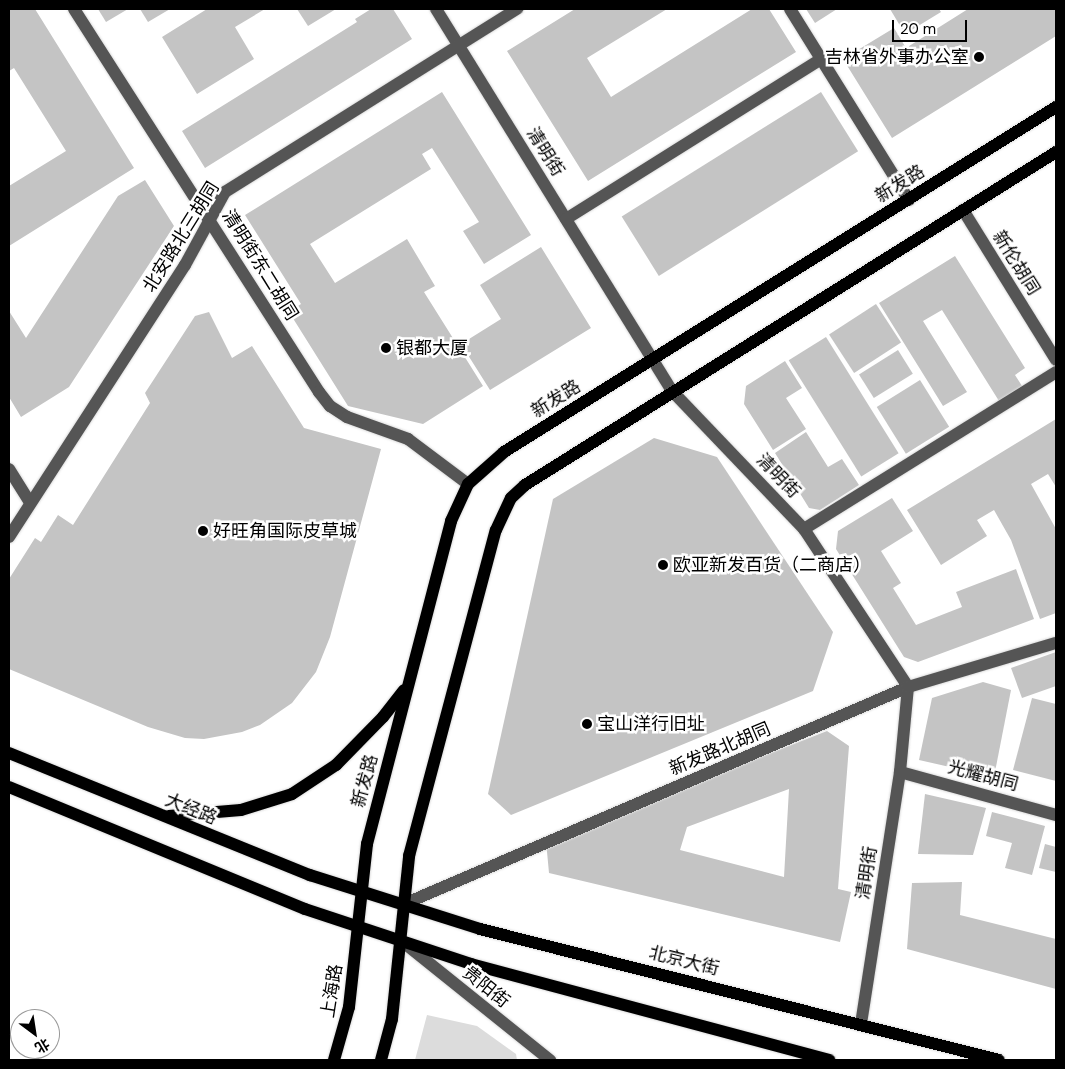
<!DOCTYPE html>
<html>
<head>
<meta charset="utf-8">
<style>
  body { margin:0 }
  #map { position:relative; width:1065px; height:1069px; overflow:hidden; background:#fff; font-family:"DM Sans","Noto Sans SC",sans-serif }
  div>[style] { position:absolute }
  .green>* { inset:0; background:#dcdcdc }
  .building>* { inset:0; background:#c4c4c4; transform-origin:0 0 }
  .roads { filter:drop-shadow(0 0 1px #dbdbdb) drop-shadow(0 0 1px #dbdbdb) }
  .minor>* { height:12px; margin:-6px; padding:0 6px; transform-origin:6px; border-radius:6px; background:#555 }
  .major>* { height:12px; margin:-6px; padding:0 6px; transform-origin:6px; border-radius:6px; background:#000 }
  .dots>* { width:14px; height:14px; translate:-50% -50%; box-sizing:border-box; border:2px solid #fff; border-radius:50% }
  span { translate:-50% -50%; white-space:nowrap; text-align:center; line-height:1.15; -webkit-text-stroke:5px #fff; paint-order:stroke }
  .poi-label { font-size:18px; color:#000 }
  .right { translate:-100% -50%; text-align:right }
  .left { translate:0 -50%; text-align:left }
  .street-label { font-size:18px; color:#000 }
  .frame { position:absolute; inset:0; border:10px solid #000; pointer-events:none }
  .north { position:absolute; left:10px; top:1009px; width:50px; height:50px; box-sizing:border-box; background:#fff; border:1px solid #999; border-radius:50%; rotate:149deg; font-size:14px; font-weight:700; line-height:20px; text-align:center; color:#000 }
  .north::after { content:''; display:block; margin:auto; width:18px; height:22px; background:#000; clip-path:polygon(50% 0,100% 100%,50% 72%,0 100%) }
  .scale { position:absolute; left:892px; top:20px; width:75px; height:22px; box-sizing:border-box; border:2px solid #000; border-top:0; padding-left:6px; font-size:15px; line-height:18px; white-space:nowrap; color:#000; -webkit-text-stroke:4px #fff; paint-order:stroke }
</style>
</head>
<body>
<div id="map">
  <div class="green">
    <div style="clip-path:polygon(427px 1015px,477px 1026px,516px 1054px,517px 1060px,415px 1060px)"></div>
  </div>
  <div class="building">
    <div style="clip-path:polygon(35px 9px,134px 168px,9px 246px,9px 186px,66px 151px,14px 68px,9px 71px,9px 10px)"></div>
    <div style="clip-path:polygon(98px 9px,128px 9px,106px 22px)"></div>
    <div style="clip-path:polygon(140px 9px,170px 9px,148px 22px)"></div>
    <div style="clip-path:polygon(207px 9px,265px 9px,235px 27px,254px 59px,197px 94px,162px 37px)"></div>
    <div style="clip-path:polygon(297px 9px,336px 9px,308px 26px)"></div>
    <div style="clip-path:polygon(371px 9px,393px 9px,412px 39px,205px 168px,182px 131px,357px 22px,355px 19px)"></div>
    <div style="clip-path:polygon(575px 9px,667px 9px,587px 58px,611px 97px,752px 9px,769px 9px,796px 52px,588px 181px,507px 51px)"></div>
    <div style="clip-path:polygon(806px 9px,837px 9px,815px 23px)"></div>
    <div style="clip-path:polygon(890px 9px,939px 9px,941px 12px,905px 34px)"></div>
    <div style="clip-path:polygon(968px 9px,1056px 9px,1056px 36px,892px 138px,843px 59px,894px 28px,906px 48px)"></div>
    <div style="clip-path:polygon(442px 92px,531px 235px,484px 264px,463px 231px,479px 222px,432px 148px,422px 154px,431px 169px,310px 244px,335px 283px,407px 239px,435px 286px,424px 292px,483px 386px,423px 424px,348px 406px,289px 312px,301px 304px,245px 215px)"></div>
    <div style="left:821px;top:92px;width:70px;height:235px;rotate:58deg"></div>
    <div style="clip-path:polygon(145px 180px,174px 226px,69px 387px,21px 417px,9px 397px,9px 311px,26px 338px,118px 196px)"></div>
    <div style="clip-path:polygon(541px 247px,591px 328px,490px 390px,461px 344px,501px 319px,480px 285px)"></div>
    <div style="clip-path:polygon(955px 256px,1025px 368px,1015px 375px,1022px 386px,999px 401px,942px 310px,923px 321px,967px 392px,943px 406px,879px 303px)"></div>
    <div style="left:876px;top:304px;width:46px;height:56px;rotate:57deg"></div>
    <div style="clip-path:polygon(209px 312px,232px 358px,252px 346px,304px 428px,381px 449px,330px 637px,316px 672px,292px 703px,260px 725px,242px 732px,204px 739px,185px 738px,148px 727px,9px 669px,9px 579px,35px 538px,41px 542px,58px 515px,73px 525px,150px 403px,145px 393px,195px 316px)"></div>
    <div style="left:826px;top:337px;width:137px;height:44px;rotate:58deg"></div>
    <div style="left:898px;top:350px;width:28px;height:46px;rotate:58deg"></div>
    <div style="clip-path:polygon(785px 361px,802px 388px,786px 398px,806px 429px,773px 450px,744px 404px,746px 386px)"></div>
    <div style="left:920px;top:380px;width:55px;height:51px;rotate:58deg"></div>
    <div style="clip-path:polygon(1056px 419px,1056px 487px,1048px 474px,1031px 484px,1056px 529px,1056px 613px,1040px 619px,1011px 540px,994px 510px,977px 520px,987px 536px,941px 565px,907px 510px)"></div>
    <div style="clip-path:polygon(806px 432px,828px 467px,842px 459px,859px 485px,820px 510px,809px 508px,775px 453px)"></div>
    <div style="clip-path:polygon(654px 438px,717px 457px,833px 632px,813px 691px,511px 815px,488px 794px,553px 499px)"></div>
    <div style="clip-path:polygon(892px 498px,913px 531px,881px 551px,901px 583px,893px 588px,916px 625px,962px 607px,956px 592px,1016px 569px,1034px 619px,918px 662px,904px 657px,836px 549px,838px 531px)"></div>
    <div style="clip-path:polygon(1056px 652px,1056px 686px,1022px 698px,1011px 668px)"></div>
    <div style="clip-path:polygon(983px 682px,1011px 690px,994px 777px,919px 760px,932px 698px)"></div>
    <div style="clip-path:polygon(1032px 698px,1056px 704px,1056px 781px,1013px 770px)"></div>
    <div style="clip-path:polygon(evenodd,827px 731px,849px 746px,838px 889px,851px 892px,840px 942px,549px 873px,546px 841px,827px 731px,789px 789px,784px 877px,680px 850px,687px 827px,789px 789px)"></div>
    <div style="clip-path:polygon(925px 794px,986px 808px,973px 855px,918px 854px)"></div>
    <div style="clip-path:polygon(992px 812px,1045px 826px,1032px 875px,1005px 868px,1012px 843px,986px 836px)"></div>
    <div style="clip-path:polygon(1045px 844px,1056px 847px,1056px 872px,1039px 868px)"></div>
    <div style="clip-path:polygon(962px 882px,960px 915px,1056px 939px,1056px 989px,907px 949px,912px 883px)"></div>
  </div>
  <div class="roads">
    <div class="minor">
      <div style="left:74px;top:9px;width:455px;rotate:57.4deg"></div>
      <div style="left:319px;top:392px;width:18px;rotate:52deg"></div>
      <div style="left:330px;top:406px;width:20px;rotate:33deg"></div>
      <div style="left:347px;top:417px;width:65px;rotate:19.8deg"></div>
      <div style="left:408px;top:439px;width:75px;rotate:36.9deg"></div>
      <div style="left:436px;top:9px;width:450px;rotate:58.3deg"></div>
      <div style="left:673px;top:392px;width:190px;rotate:46.3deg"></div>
      <div style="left:804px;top:529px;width:189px;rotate:56.6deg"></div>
      <div style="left:908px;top:687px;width:85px;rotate:95.4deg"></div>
      <div style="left:900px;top:772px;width:254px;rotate:98.8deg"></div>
      <div style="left:790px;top:9px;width:225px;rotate:58.1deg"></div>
      <div style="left:963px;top:210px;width:176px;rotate:58.2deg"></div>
      <div style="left:566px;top:219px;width:301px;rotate:-32.1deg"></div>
      <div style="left:9px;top:469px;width:40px;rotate:58deg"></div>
      <div style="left:804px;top:529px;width:297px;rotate:-31.9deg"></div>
      <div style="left:9px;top:537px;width:324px;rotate:-57.1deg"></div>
      <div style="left:185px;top:265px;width:83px;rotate:-61.3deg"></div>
      <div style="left:225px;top:192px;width:345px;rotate:-32.1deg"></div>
      <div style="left:900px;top:772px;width:162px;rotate:15.4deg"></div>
      <div style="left:404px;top:904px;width:549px;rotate:-23.29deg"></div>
      <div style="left:908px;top:687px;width:154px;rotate:-16.6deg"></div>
      <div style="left:403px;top:942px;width:189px;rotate:38.8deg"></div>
    </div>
    <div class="major">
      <div style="left:9px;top:753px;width:325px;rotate:22.1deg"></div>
      <div style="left:310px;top:875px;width:178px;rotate:17.6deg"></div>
      <div style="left:480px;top:929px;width:535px;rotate:14.17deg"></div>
      <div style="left:9px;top:787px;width:320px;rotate:22.4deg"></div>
      <div style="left:305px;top:909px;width:175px;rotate:18.3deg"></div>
      <div style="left:471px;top:964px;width:371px;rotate:15deg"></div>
      <div style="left:169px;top:816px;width:72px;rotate:-4.8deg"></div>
      <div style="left:241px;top:810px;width:53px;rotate:-17.4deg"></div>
      <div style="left:292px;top:794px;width:53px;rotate:-33.4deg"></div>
      <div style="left:336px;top:765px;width:67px;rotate:-45.6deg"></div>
      <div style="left:383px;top:717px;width:34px;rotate:-52deg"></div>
      <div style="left:334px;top:1060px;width:55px;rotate:-74.2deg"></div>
      <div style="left:349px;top:1007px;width:164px;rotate:-83.7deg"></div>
      <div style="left:367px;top:844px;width:334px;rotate:-75.4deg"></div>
      <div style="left:451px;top:521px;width:41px;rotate:-65.3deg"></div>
      <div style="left:468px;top:484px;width:48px;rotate:-41.6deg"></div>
      <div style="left:504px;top:452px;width:651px;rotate:-32.01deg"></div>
      <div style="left:381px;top:1060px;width:42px;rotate:-75deg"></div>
      <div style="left:392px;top:1019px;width:164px;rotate:-84deg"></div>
      <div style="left:409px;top:856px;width:337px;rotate:-75.1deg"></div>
      <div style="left:496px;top:530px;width:35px;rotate:-65deg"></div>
      <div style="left:511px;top:498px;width:19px;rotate:-43deg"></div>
      <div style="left:525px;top:485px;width:627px;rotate:-32.09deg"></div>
    </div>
  </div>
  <div class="dots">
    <div style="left:979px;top:57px;background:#000"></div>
    <div style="left:386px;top:348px;background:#000"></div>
    <div style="left:203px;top:531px;background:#000"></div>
    <div style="left:663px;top:565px;background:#000"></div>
    <div style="left:587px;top:724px;background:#000"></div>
  </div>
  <div class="poi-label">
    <span class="right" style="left:969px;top:57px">吉林省外事办公室</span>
    <span class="left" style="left:396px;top:348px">银都大厦</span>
    <span class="left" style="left:213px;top:531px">好旺角国际皮草城</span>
    <span class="left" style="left:673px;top:565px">欧亚新发百货（二商店）</span>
    <span class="left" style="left:597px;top:724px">宝山洋行旧址</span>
  </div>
  <div class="street-label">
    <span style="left:545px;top:152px;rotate:58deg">清明街</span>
    <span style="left:900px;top:184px;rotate:-32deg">新发路</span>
    <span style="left:181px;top:237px;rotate:-58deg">北安路北三胡同</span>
    <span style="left:1016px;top:263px;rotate:58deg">新伦胡同</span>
    <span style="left:260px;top:265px;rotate:58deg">清明街东二胡同</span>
    <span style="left:556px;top:399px;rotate:-32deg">新发路</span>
    <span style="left:778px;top:476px;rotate:46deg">清明街</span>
    <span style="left:720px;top:749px;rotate:-23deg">新发路北胡同</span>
    <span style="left:983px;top:776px;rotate:15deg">光耀胡同</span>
    <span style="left:365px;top:781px;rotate:-75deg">新发路</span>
    <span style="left:191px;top:809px;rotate:22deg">大经路</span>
    <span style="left:867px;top:873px;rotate:-81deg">清明街</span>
    <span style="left:684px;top:961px;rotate:14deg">北京大街</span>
    <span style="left:486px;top:987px;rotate:39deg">贵阳街</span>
    <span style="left:332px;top:991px;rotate:-81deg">上海路</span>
  </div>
  <div class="frame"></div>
  <div class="north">北</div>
  <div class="scale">20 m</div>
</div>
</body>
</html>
